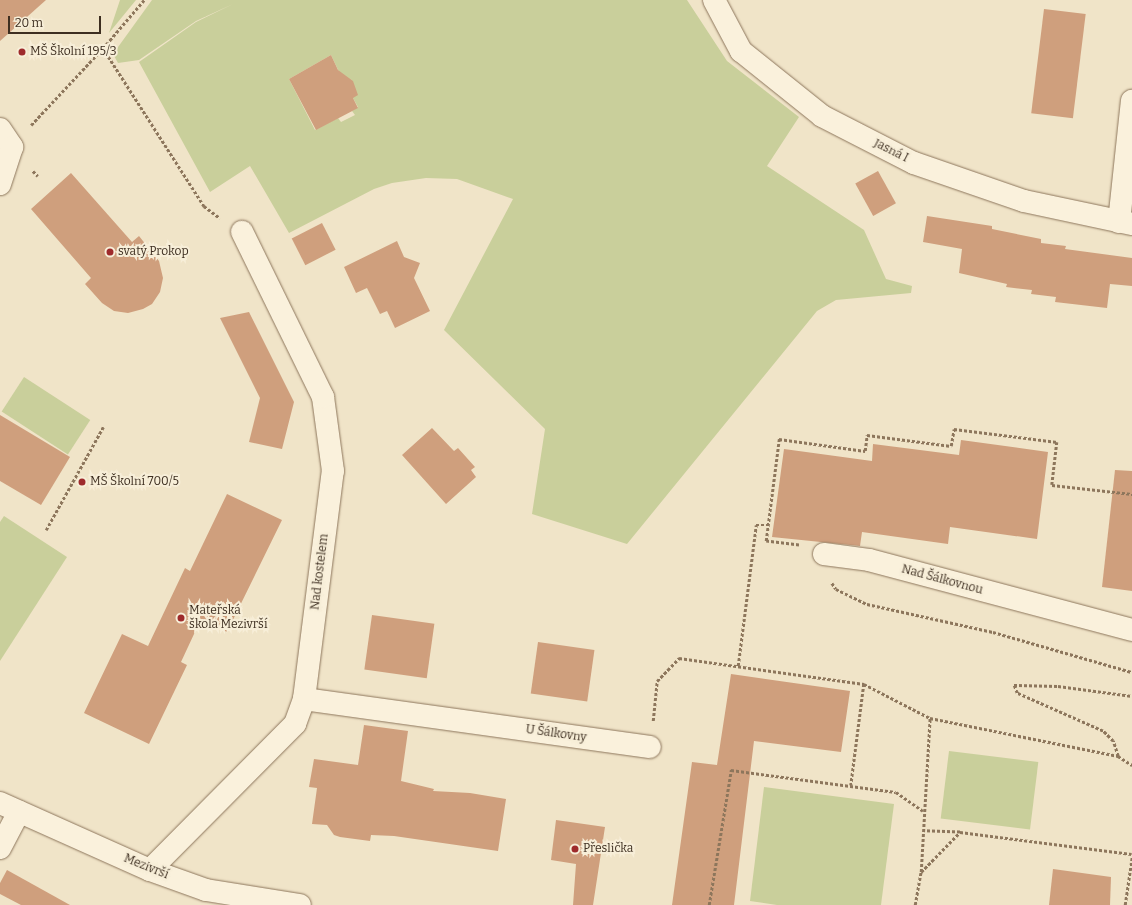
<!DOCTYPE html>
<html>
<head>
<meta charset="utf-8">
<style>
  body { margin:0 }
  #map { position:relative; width:1132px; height:905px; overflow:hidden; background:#f0e4c8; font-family:Bitter,serif }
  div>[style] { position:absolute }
  .green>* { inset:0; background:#c9cf9b; transform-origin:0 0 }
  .building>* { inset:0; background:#cf9f7d; transform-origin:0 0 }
  .path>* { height:2.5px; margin-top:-1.25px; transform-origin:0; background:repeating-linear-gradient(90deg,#8d765c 0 3px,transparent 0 5px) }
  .roads { filter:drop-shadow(0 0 1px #8d765c) drop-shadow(0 0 1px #8d765c) }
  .minor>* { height:22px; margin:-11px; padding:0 11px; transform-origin:11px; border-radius:11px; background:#faf1dc }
  .dots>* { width:11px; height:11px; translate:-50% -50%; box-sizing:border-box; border:2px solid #f7eed8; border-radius:50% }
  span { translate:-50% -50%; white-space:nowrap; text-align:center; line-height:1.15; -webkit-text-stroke:4px #f7eed8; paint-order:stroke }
  .poi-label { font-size:12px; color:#3d2e20 }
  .left { translate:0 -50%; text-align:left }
  .street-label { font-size:12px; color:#3d2e20 }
  .scale { position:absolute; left:8px; top:16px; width:93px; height:18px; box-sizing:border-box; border:2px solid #3d2e20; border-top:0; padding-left:5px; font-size:12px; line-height:14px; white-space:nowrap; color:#3d2e20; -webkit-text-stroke:3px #f7eed8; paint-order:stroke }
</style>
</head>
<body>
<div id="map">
  <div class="green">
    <div style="clip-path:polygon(120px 0,136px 0,109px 33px)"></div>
    <div style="clip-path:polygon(evenodd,152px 0,687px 0,727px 61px,799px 117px,767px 166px,864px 230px,886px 279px,912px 286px,911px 293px,836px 300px,817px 311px,627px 544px,532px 514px,545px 429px,444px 330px,513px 199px,457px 179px,426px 178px,392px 183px,374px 189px,289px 233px,250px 166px,210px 192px,139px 62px,196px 22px,233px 4px,196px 21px,139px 60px,118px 63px,113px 54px,152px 0,331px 55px,342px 78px,352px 80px,353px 98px,358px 107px,352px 111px,355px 115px,341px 122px,338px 118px,315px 130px,289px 79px,331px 55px)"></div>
    <div style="left:24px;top:377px;width:79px;height:41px;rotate:33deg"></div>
    <div style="clip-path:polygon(4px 516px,67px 557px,0 661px,0 522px)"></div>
    <div style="left:949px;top:751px;width:90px;height:68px;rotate:7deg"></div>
    <div style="clip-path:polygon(764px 787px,894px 804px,881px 905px,777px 905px,750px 901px)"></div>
  </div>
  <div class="building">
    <div style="clip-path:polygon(0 0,46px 0,0 41px)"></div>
    <div style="left:1044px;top:9px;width:42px;height:105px;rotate:7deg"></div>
    <div style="clip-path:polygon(331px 55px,338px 70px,353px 81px,358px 95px,353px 98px,358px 108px,316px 130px,289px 79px)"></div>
    <div style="left:878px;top:171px;width:37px;height:26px;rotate:61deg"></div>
    <div style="clip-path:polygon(71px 173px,132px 242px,139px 236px,159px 261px,163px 278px,160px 292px,152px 304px,143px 309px,128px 313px,114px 311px,102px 303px,85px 284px,91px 278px,31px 209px)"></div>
    <div style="clip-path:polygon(927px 216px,992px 226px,992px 229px,1041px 239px,1041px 243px,1066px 246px,1065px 249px,1132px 258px,1132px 286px,1110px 284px,1107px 308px,1055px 302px,1056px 297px,1031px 294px,1032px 290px,1006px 287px,1007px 284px,959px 273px,962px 249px,923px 242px)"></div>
    <div style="left:322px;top:223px;width:30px;height:34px;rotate:63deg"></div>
    <div style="clip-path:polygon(397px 241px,404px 257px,420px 263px,414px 278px,430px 311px,395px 328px,387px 311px,380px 314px,367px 288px,356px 293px,344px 267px)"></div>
    <div style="clip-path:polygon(249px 312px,294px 402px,282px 449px,249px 442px,260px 398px,220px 318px)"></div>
    <div style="clip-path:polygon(0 415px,70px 457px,41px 505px,0 481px)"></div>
    <div style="clip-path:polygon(432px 428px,454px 451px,458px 448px,475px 467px,471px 470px,476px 477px,446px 504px,402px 455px)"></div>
    <div style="clip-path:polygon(961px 440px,1048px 452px,1037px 539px,950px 527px,948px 544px,862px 532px,860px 546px,772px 537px,784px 449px,872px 461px,873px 444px,959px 455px)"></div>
    <div style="clip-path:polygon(1115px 470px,1132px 471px,1132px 591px,1102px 587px)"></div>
    <div style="clip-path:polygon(227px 494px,282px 520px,227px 632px,201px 619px,181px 662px,187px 665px,149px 744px,84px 713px,122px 634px,148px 646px,185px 568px,190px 571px)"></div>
    <div style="left:372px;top:615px;width:63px;height:55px;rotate:8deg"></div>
    <div style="left:538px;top:642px;width:57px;height:52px;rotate:8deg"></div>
    <div style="clip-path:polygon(731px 674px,850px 691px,841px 752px,754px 741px,734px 905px,672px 905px,692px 762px,717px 765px)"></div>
    <div style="clip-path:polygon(364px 725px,408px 731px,401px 781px,434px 789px,433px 791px,470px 793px,506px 799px,498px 851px,394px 836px,371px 835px,370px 841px,340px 837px,334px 835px,327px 825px,312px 824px,317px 788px,309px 787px,314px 759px,358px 765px)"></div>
    <div style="clip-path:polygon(556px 820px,605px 827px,593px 905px,573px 905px,576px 864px,551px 860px)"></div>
    <div style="clip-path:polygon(1053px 869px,1111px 877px,1110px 905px,1049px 905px)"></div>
    <div style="clip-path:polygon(7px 870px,70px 905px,21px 905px,0 894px,0 883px)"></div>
  </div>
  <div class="path">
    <div style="left:103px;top:48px;width:63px;rotate:-49.5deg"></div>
    <div style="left:31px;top:125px;width:105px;rotate:-46.9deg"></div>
    <div style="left:103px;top:48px;width:188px;rotate:57.4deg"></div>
    <div style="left:204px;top:206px;width:20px;rotate:37deg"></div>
    <div style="left:33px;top:171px;width:7px;rotate:45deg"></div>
    <div style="left:46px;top:530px;width:118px;rotate:-61deg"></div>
    <div style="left:799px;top:545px;width:33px;rotate:-173deg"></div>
    <div style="left:766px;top:541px;width:103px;rotate:-82.7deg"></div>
    <div style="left:779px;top:439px;width:87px;rotate:7.9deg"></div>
    <div style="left:865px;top:451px;width:16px;rotate:-83deg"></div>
    <div style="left:867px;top:435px;width:85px;rotate:7.5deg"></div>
    <div style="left:951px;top:446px;width:17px;rotate:-80deg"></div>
    <div style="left:954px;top:429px;width:104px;rotate:7.2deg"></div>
    <div style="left:1057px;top:442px;width:43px;rotate:96.6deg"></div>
    <div style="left:1052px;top:485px;width:81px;rotate:6.4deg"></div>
    <div style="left:832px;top:583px;width:7px;rotate:56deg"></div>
    <div style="left:836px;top:589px;width:34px;rotate:26deg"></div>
    <div style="left:867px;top:604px;width:129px;rotate:12.5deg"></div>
    <div style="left:993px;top:632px;width:145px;rotate:16.1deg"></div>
    <div style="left:738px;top:666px;width:142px;rotate:-82.7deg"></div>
    <div style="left:756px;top:525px;width:12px"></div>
    <div style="left:864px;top:684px;width:74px;rotate:27.3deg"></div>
    <div style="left:930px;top:718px;width:192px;rotate:11.4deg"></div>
    <div style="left:1118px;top:756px;width:17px;rotate:33deg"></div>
    <div style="left:653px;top:721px;width:40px;rotate:-84.3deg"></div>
    <div style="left:657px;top:681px;width:32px;rotate:-46deg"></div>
    <div style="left:679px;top:658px;width:187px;rotate:8deg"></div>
    <div style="left:864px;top:684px;width:102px;rotate:97.3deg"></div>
    <div style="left:1118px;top:756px;width:16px;rotate:-108deg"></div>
    <div style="left:1113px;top:741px;width:14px;rotate:-135deg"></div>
    <div style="left:1103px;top:731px;width:94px;rotate:-156.2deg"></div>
    <div style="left:1017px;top:693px;width:9px;rotate:-111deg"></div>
    <div style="left:1014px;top:685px;width:44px;rotate:1.3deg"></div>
    <div style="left:1058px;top:686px;width:75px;rotate:7.7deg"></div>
    <div style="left:960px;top:832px;width:173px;rotate:7.3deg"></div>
    <div style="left:921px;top:872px;width:56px;rotate:-45.7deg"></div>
    <div style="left:960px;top:832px;width:36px;rotate:-178deg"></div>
    <div style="left:709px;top:905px;width:137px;rotate:-80.7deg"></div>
    <div style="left:731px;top:770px;width:166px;rotate:7.6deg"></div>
    <div style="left:896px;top:792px;width:33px;rotate:35deg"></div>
    <div style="left:915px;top:905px;width:34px;rotate:-80deg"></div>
    <div style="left:921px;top:872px;width:154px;rotate:-86.7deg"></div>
    <div style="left:1125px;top:905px;width:49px;rotate:-81.7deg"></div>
  </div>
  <div class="roads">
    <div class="minor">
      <div style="left:714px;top:0;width:58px;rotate:62.1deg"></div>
      <div style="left:741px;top:51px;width:104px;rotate:38.7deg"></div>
      <div style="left:822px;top:116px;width:103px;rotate:27.1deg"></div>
      <div style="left:914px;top:163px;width:116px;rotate:19.1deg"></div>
      <div style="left:1024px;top:201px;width:110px;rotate:12deg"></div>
      <div style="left:0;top:129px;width:22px;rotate:56deg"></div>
      <div style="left:12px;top:147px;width:39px;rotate:108deg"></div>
      <div style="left:1119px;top:222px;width:122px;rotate:-83.9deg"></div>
      <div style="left:824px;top:554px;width:45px;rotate:7.6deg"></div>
      <div style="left:869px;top:560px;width:272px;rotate:14.9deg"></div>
      <div style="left:304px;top:699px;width:349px;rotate:7.9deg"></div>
      <div style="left:0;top:803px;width:164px;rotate:24.1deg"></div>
      <div style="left:150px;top:870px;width:59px;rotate:19.7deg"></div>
      <div style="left:206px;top:890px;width:95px;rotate:9.1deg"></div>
      <div style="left:0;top:848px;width:41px;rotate:-62.2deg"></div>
      <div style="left:150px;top:870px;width:206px;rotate:-45.2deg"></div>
      <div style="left:295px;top:724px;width:27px;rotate:-70deg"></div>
      <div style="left:304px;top:699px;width:230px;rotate:-82.8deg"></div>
      <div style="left:333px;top:471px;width:75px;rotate:-97.7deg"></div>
      <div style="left:323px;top:397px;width:184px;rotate:-116.1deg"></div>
    </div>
  </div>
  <div class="dots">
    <div style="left:22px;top:52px;background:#9e2a2b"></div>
    <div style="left:110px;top:252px;background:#9e2a2b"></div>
    <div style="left:82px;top:482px;background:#9e2a2b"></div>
    <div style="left:181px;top:618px;background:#9e2a2b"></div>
    <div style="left:575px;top:849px;background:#9e2a2b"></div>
  </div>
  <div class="poi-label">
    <span class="left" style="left:30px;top:52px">MŠ Školní 195/3</span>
    <span class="left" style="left:118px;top:252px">svatý Prokop</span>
    <span class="left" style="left:90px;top:482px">MŠ Školní 700/5</span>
    <span class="left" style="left:189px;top:618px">Mateřská<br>škola Mezivrší</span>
    <span class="left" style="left:583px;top:849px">Přeslička</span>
  </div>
  <div class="street-label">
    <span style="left:891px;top:151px;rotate:27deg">Jasná I</span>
    <span style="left:320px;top:572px;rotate:-83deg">Nad kostelem</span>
    <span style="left:942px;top:580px;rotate:15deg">Nad Šálkovnou</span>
    <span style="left:556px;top:734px;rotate:8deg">U Šálkovny</span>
    <span style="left:146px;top:867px;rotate:22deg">Mezivrší</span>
  </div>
  <div class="scale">20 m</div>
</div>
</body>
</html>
